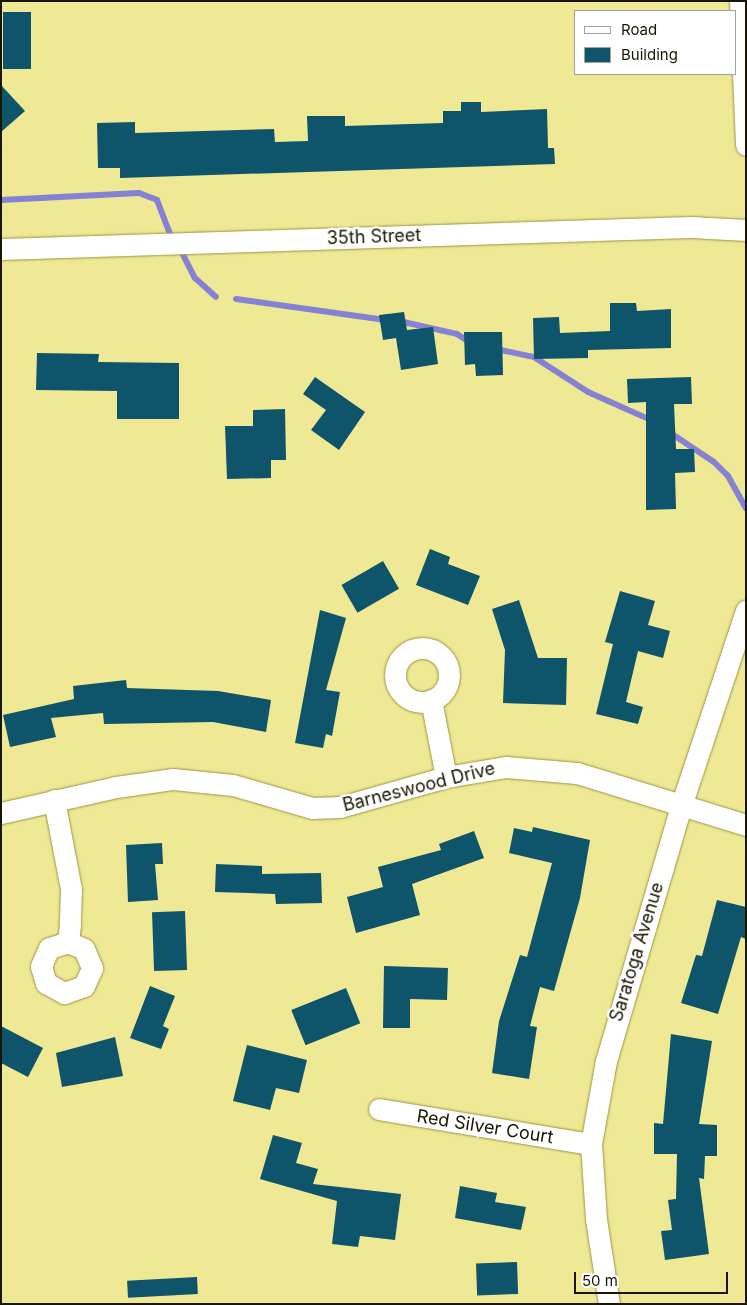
<!DOCTYPE html>
<html>
<head>
<meta charset="utf-8">
<style>
  body { margin:0 }
  #map { position:relative; width:747px; height:1305px; overflow:hidden; background:#efe894; font-family:Inter,sans-serif }
  div>[style] { position:absolute }
  .stream>* { height:6px; margin:-3px; padding:0 3px; transform-origin:3px; border-radius:3px; background:#8582d4 }
  .building>* { inset:0; background:#0e546a; transform-origin:0 0 }
  .roads { filter:drop-shadow(0 0 1px #9b9442) drop-shadow(0 0 1px #9b9442) }
  .minor>* { height:21px; margin:-10.5px; padding:0 10.5px; transform-origin:10.5px; border-radius:10.5px; background:#fff }
  .minor>.ring { margin:-10.5px; padding:0; box-sizing:content-box; background:none; border:21px solid #fff; border-radius:50% }
  span { translate:-50% -50%; white-space:nowrap; text-align:center; line-height:1.15; -webkit-text-stroke:5px #fff; paint-order:stroke }
  .street-label { font-size:18px; color:#191600 }
  .frame { position:absolute; inset:0; border:2px solid #191600; pointer-events:none }
  .legend { position:absolute; left:574px; top:10px; width:162px; height:65px; box-sizing:border-box; background:#fff; border:1px solid #a3a299; margin:0; padding:6px 9px; list-style:none; font-size:15px; color:#191600 }
  .legend li { display:flex; align-items:center; gap:10px; height:25px }
  .legend b { width:25px; border:1px solid #a3a299 }
  .scale { position:absolute; left:574px; top:1272px; width:154px; height:22px; box-sizing:border-box; border:2px solid #191600; border-top:0; padding-left:6px; font-size:15px; line-height:18px; white-space:nowrap; color:#191600; -webkit-text-stroke:4px #fff; paint-order:stroke }
</style>
</head>
<body>
<div id="map">
  <div class="stream">
    <div style="left:1px;top:200px;width:138px;rotate:-2.9deg"></div>
    <div style="left:139px;top:193px;width:19px;rotate:21deg"></div>
    <div style="left:157px;top:200px;width:40px;rotate:69deg"></div>
    <div style="left:179px;top:247px;width:35px;rotate:63deg"></div>
    <div style="left:195px;top:278px;width:28px;rotate:42deg"></div>
    <div style="left:236px;top:299px;width:151px;rotate:8deg"></div>
    <div style="left:399px;top:321px;width:59px;rotate:12.6deg"></div>
    <div style="left:457px;top:334px;width:17px;rotate:33deg"></div>
    <div style="left:496px;top:349px;width:39px;rotate:12deg"></div>
    <div style="left:534px;top:357px;width:64px;rotate:32.9deg"></div>
    <div style="left:588px;top:392px;width:71px;rotate:24deg"></div>
    <div style="left:669px;top:432px;width:54px;rotate:33.7deg"></div>
    <div style="left:714px;top:462px;width:20px;rotate:45deg"></div>
    <div style="left:728px;top:476px;width:37px;rotate:61deg"></div>
  </div>
  <div class="building">
    <div style="left:3px;top:12px;width:28px;height:57px"></div>
    <div style="clip-path:polygon(1px 85px,25px 111px,1px 132px)"></div>
    <div style="clip-path:polygon(461px 102px,481px 102px,481px 112px,547px 109px,548px 148px,554px 148px,555px 164px,120px 178px,120px 168px,98px 168px,97px 123px,135px 122px,135px 133px,274px 129px,275px 142px,308px 141px,307px 116px,345px 116px,345px 126px,443px 123px,443px 111px,461px 111px)"></div>
    <div style="clip-path:polygon(610px 303px,636px 303px,637px 311px,671px 309px,671px 348px,588px 350px,588px 358px,534px 359px,533px 318px,559px 317px,560px 333px,610px 331px)"></div>
    <div style="clip-path:polygon(404px 312px,407px 330px,433px 327px,438px 364px,401px 370px,396px 338px,383px 340px,379px 315px)"></div>
    <div style="clip-path:polygon(464px 332px,502px 332px,503px 375px,476px 376px,475px 364px,465px 365px)"></div>
    <div style="clip-path:polygon(37px 353px,99px 354px,98px 362px,179px 363px,179px 419px,117px 419px,117px 391px,36px 390px)"></div>
    <div style="clip-path:polygon(315px 377px,365px 412px,339px 450px,311px 430px,326px 410px,303px 394px)"></div>
    <div style="clip-path:polygon(691px 377px,692px 404px,674px 404px,676px 449px,694px 449px,695px 472px,675px 473px,676px 509px,646px 510px,646px 402px,628px 403px,627px 379px)"></div>
    <div style="clip-path:polygon(285px 409px,286px 460px,271px 460px,271px 478px,227px 479px,225px 426px,253px 426px,253px 410px)"></div>
    <div style="clip-path:polygon(430px 549px,450px 557px,448px 564px,480px 576px,468px 605px,416px 585px)"></div>
    <div style="left:383px;top:561px;width:32px;height:48px;rotate:60deg"></div>
    <div style="clip-path:polygon(620px 591px,655px 601px,648px 625px,670px 631px,663px 658px,638px 651px,626px 702px,643px 707px,638px 724px,596px 714px,613px 644px,605px 642px)"></div>
    <div style="clip-path:polygon(519px 600px,538px 658px,567px 658px,566px 705px,503px 703px,505px 650px,492px 609px)"></div>
    <div style="clip-path:polygon(320px 610px,346px 618px,326px 690px,340px 692px,332px 736px,326px 734px,323px 748px,295px 743px)"></div>
    <div style="clip-path:polygon(126px 680px,127px 688px,218px 691px,271px 700px,266px 732px,213px 722px,104px 724px,103px 713px,51px 718px,56px 737px,10px 747px,3px 715px,74px 699px,73px 686px)"></div>
    <div style="clip-path:polygon(533px 827px,590px 840px,580px 898px,554px 991px,540px 987px,530px 1026px,537px 1027px,529px 1079px,492px 1073px,499px 1021px,520px 955px,527px 957px,552px 863px,509px 853px,514px 828px,532px 832px)"></div>
    <div style="clip-path:polygon(474px 831px,484px 858px,412px 884px,420px 915px,356px 933px,347px 897px,383px 887px,378px 867px,441px 850px,439px 844px)"></div>
    <div style="clip-path:polygon(162px 843px,163px 864px,155px 864px,158px 900px,128px 902px,126px 845px)"></div>
    <div style="clip-path:polygon(216px 864px,262px 866px,262px 874px,321px 873px,322px 903px,276px 904px,275px 894px,215px 892px)"></div>
    <div style="clip-path:polygon(717px 900px,746px 907px,746px 939px,741px 937px,718px 1014px,681px 1003px,696px 955px,702px 956px)"></div>
    <div style="left:185px;top:911px;width:59px;height:33px;rotate:88deg"></div>
    <div style="clip-path:polygon(384px 966px,448px 968px,447px 1000px,410px 999px,410px 1028px,383px 1028px)"></div>
    <div style="clip-path:polygon(150px 986px,175px 996px,163px 1026px,169px 1029px,161px 1049px,130px 1038px)"></div>
    <div style="left:346px;top:988px;width:38px;height:59px;rotate:68deg"></div>
    <div style="clip-path:polygon(1px 1026px,43px 1048px,28px 1077px,1px 1063px)"></div>
    <div style="clip-path:polygon(671px 1034px,712px 1041px,699px 1124px,717px 1125px,717px 1156px,705px 1156px,704px 1179px,699px 1178px,709px 1254px,665px 1260px,661px 1231px,672px 1230px,668px 1200px,676px 1199px,677px 1154px,654px 1154px,654px 1123px,663px 1124px)"></div>
    <div style="clip-path:polygon(115px 1037px,123px 1076px,62px 1087px,56px 1053px)"></div>
    <div style="clip-path:polygon(247px 1045px,307px 1060px,299px 1093px,276px 1088px,270px 1110px,233px 1101px)"></div>
    <div style="clip-path:polygon(273px 1135px,302px 1143px,296px 1163px,318px 1169px,313px 1184px,401px 1194px,395px 1240px,360px 1236px,358px 1247px,332px 1244px,337px 1201px,260px 1179px)"></div>
    <div style="clip-path:polygon(460px 1186px,497px 1193px,495px 1202px,526px 1207px,521px 1230px,455px 1218px)"></div>
    <div style="left:517px;top:1262px;width:32px;height:41px;rotate:88deg"></div>
    <div style="left:197px;top:1277px;width:17px;height:70px;rotate:87deg"></div>
  </div>
  <div class="roads">
    <div class="minor">
      <div style="left:740px;top:1px;width:144px;rotate:87.6deg"></div>
      <div style="left:1px;top:249px;width:690px;rotate:-1.83deg"></div>
      <div style="left:691px;top:227px;width:55px;rotate:3.1deg"></div>
      <div class="ring" style="left:395px;top:648px;width:33px;height:33px"></div>
      <div style="left:431px;top:700px;width:78px;rotate:79deg"></div>
      <div style="left:54px;top:800px;width:91px;rotate:79.2deg"></div>
      <div style="left:71px;top:889px;width:36px;rotate:92deg"></div>
      <div style="left:70px;top:925px;width:17px;rotate:97deg"></div>
      <div style="left:68px;top:942px;width:20px;rotate:162deg"></div>
      <div style="left:49px;top:948px;width:20px;rotate:114deg"></div>
      <div style="left:41px;top:966px;width:18px;rotate:74deg"></div>
      <div style="left:46px;top:983px;width:21px;rotate:29deg"></div>
      <div style="left:64px;top:993px;width:21px;rotate:-19deg"></div>
      <div style="left:84px;top:986px;width:20px;rotate:-66deg"></div>
      <div style="left:92px;top:968px;width:21px;rotate:-113deg"></div>
      <div style="left:84px;top:949px;width:17px;rotate:-156deg"></div>
      <div style="left:1px;top:813px;width:118px;rotate:-12.7deg"></div>
      <div style="left:116px;top:787px;width:58px;rotate:-8deg"></div>
      <div style="left:173px;top:779px;width:60px;rotate:5.7deg"></div>
      <div style="left:233px;top:785px;width:82px;rotate:16.2deg"></div>
      <div style="left:312px;top:808px;width:28px;rotate:-2deg"></div>
      <div style="left:340px;top:807px;width:110px;rotate:-15.8deg"></div>
      <div style="left:446px;top:777px;width:61px;rotate:-9.5deg"></div>
      <div style="left:506px;top:767px;width:71px;rotate:4.8deg"></div>
      <div style="left:577px;top:773px;width:177px;rotate:17.1deg"></div>
      <div style="left:379px;top:1109px;width:215px;rotate:9.4deg"></div>
      <div style="left:609px;top:1304px;width:86px;rotate:-98.7deg"></div>
      <div style="left:596px;top:1219px;width:75px;rotate:-93.8deg"></div>
      <div style="left:591px;top:1144px;width:84px;rotate:-79.8deg"></div>
      <div style="left:606px;top:1061px;width:266px;rotate:-73.6deg"></div>
      <div style="left:681px;top:806px;width:206px;rotate:-71.6deg"></div>
    </div>
  </div>
  <div class="street-label">
    <span style="left:374px;top:237px;rotate:-2deg">35th Street</span>
    <span style="left:419px;top:787px;rotate:-14deg">Barneswood Drive</span>
    <span style="left:637px;top:952px;rotate:-73deg">Saratoga Avenue</span>
    <span style="left:485px;top:1127px;rotate:9deg">Red Silver Court</span>
  </div>
  <div class="frame"></div>
  <ul class="legend">
  <li><b style="height:6px;background:#fff"></b>Road</li>
  <li><b style="height:14px;background:#0e546a"></b>Building</li>
  </ul>
  <div class="scale">50 m</div>
</div>
</body>
</html>
